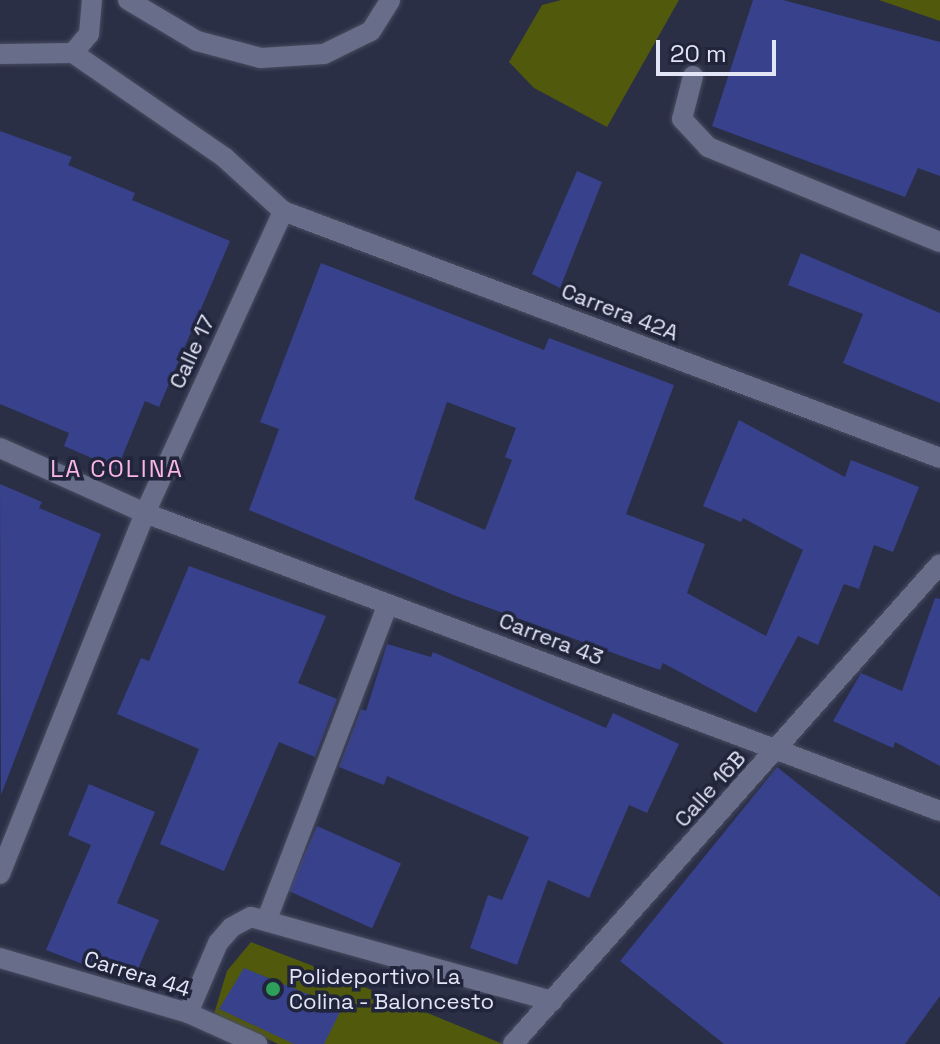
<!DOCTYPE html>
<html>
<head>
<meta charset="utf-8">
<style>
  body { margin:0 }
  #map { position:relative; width:940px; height:1044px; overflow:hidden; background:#2a2f46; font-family:"Space Grotesk",sans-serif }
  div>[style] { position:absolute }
  .green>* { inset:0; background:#51590c }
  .building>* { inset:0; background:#38418b; transform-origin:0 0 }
  .roads { filter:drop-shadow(0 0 2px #494c60) drop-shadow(0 0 2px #494c60) }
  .minor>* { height:20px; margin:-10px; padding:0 10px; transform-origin:10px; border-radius:10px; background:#686e89 }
  .dots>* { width:22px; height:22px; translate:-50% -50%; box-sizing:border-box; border:4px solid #20253b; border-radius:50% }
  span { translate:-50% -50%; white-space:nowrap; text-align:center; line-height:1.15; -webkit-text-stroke:7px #20253b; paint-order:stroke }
  .street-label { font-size:22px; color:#e1e5f5 }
  .poi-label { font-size:22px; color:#e1e5f5 }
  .left { translate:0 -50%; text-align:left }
  .neighbourhood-label { font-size:24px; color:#fab5e4; letter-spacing:2px }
  .scale { position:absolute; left:656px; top:40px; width:120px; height:36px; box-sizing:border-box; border:4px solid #e1e5f5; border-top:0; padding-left:10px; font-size:24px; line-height:28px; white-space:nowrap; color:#e1e5f5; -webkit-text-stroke:6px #20253b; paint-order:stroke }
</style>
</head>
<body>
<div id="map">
  <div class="green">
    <div style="clip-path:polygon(561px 0,679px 0,607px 127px,534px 88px,509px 62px,542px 5px)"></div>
    <div style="clip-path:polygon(879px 0,940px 0,940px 21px)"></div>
    <div style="clip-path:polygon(251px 942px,308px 964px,503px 1044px,278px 1044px,214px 1014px,227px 971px)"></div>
  </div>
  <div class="building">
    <div style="clip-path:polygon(753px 0,783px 0,940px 42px,940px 176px,918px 168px,905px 197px,712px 126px)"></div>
    <div style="clip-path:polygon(0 131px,72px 157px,68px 165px,135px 193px,132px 200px,230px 241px,159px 407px,145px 401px,117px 469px,64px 446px,69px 433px,0 404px)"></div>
    <div style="clip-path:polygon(577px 171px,602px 182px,560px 288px,532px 274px)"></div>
    <div style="clip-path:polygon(801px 253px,940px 313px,940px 403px,843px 363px,863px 314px,788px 285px)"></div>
    <div style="clip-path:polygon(evenodd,321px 263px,544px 350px,549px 338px,674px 385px,626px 514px,705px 544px,687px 593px,766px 636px,803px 550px,743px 518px,741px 522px,703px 506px,739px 420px,845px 477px,851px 460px,919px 487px,893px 552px,874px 545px,859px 589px,844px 584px,818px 645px,798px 636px,756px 713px,663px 663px,660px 670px,456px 596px,249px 510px,279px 429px,260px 422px,321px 263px,447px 402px,516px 428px,505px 457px,512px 460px,485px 530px,414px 499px,447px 402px)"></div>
    <div style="clip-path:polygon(0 484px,42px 502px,39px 508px,101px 534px,1px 795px)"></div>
    <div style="clip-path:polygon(189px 566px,326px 616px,298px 683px,337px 699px,315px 757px,279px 742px,224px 871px,160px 844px,199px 749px,117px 714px,141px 658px,149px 661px)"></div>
    <div style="clip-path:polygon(935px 598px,940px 599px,940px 766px,895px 742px,893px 748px,833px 721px,861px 673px,902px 691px)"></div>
    <div style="clip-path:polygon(387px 644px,431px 657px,433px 652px,606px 728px,613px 713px,679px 744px,647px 813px,629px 805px,589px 898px,548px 880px,517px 965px,470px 948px,488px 895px,502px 900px,529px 837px,387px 776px,384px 785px,339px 767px,361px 709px,366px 711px)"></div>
    <div style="clip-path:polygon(777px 767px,940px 897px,940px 996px,905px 1044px,724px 1044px,620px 961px)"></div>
    <div style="clip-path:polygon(89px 784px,155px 812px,117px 903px,159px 920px,132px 983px,46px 950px,91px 845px,68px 835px)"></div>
    <div style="left:317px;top:826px;width:92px;height:71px;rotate:24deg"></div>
    <div style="clip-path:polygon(244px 968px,342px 1008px,324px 1044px,294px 1044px,219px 1009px)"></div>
  </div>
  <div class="roads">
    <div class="minor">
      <div style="left:128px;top:0;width:80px;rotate:30.7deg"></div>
      <div style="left:197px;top:41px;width:66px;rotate:14.9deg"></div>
      <div style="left:261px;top:58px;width:63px;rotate:-3.6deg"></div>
      <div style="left:324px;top:54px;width:52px;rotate:-26.1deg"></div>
      <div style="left:371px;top:31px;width:36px;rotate:-58deg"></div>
      <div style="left:73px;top:53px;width:185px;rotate:34.6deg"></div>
      <div style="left:225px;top:158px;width:79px;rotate:42.4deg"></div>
      <div style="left:283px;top:211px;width:702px;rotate:20.6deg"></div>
      <div style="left:0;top:54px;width:73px;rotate:-0.8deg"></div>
      <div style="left:73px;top:53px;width:25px;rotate:-50deg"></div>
      <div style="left:89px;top:34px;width:34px;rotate:-85deg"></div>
      <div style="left:693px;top:76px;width:44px;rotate:104.3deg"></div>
      <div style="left:682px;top:119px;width:38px;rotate:47deg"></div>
      <div style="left:708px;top:147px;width:251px;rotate:22.3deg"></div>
      <div style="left:0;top:448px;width:159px;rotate:24.1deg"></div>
      <div style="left:145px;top:513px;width:849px;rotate:20.55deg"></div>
      <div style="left:0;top:874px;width:389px;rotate:-68.1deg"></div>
      <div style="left:145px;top:513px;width:332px;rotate:-65.4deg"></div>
      <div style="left:267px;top:919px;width:337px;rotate:-69deg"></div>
      <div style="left:0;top:958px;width:196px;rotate:16.3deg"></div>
      <div style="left:188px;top:1013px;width:76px;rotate:24.2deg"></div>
      <div style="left:188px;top:1013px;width:76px;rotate:-66.8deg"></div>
      <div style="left:218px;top:943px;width:21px;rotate:-49deg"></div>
      <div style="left:232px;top:927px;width:21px;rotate:-28deg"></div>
      <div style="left:251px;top:917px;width:313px;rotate:15.6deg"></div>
      <div style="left:513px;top:1044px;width:642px;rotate:-48.34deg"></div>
    </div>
  </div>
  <div class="dots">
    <div style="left:273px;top:989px;background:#2e9e5b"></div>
  </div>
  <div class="street-label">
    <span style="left:620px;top:312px;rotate:21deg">Carrera 42A</span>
    <span style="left:192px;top:352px;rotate:-65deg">Calle 17</span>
    <span style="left:551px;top:639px;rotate:21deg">Carrera 43</span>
    <span style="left:710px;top:789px;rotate:-48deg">Calle 16B</span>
    <span style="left:137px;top:974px;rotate:17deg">Carrera 44</span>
  </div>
  <div class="poi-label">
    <span class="left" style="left:289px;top:989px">Polideportivo La<br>Colina - Baloncesto</span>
  </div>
  <div class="neighbourhood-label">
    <span style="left:117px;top:469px">LA COLINA</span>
  </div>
  <div class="scale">20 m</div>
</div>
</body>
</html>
